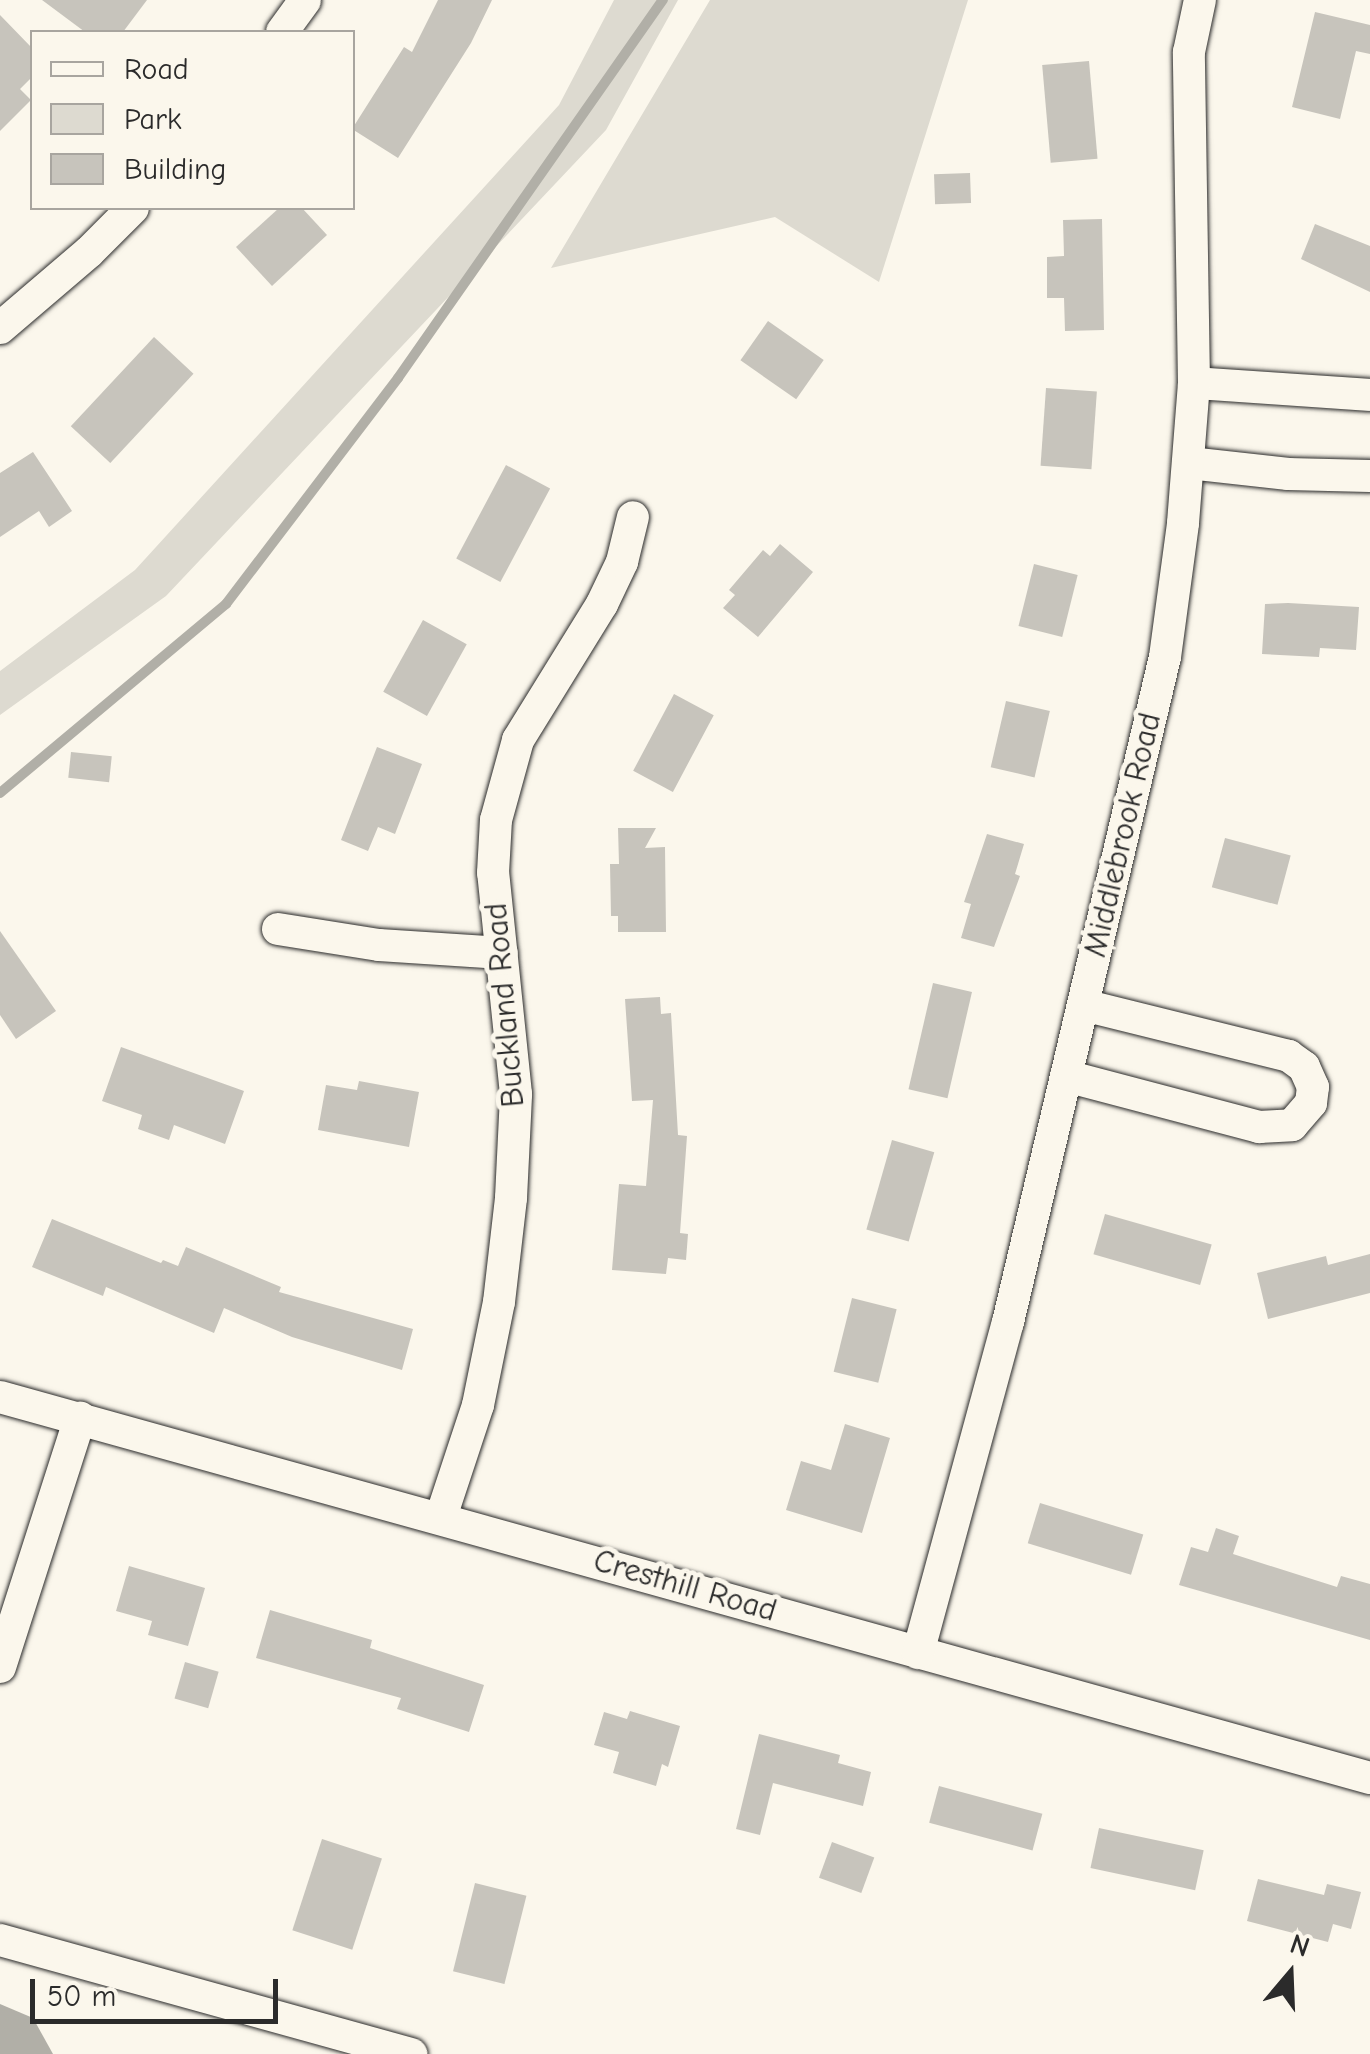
<!DOCTYPE html>
<html>
<head>
<meta charset="utf-8">
<style>
  body { margin:0 }
  #map { position:relative; width:1370px; height:2054px; overflow:hidden; background:#fbf7ec; font-family:"Comic Neue",sans-serif }
  div>[style] { position:absolute }
  .green>* { inset:0; background:#dddad0 }
  .water>* { inset:0; background:#b1afa7 }
  .stream>* { height:10px; margin:-5px; padding:0 5px; transform-origin:5px; border-radius:5px; background:#b1afa7 }
  .building>* { inset:0; background:#c7c4bc; transform-origin:0 0 }
  .roads { filter:drop-shadow(0 0 2px #2b2b2b) drop-shadow(0 0 2px #2b2b2b) }
  .minor>* { height:32px; margin:-16px; padding:0 16px; transform-origin:16px; border-radius:16px; background:#fbf7ec }
  span { translate:-50% -50%; white-space:nowrap; text-align:center; line-height:1.15; -webkit-text-stroke:10px #fbf7ec; paint-order:stroke }
  .street-label { font-size:32px; color:#2b2b2b }
  .legend { position:absolute; left:30px; top:30px; width:325px; height:180px; box-sizing:border-box; background:#fbf7ec; border:2px solid #a8a59f; margin:0; padding:12px 18px; list-style:none; font-size:30px; color:#2b2b2b }
  .legend li { display:flex; align-items:center; gap:20px; height:50px }
  .legend b { width:50px; border:2px solid #a8a59f }
  .north { position:absolute; left:1240px; top:1924px; width:100px; height:100px; -webkit-text-stroke:8px #fbf7ec; paint-order:stroke; rotate:19deg; font-size:28px; font-weight:700; line-height:40px; text-align:center; color:#2b2b2b }
  .north::after { content:''; display:block; margin:auto; width:35px; height:45px; background:#2b2b2b; clip-path:polygon(50% 0,100% 100%,50% 72%,0 100%) }
  .scale { position:absolute; left:30px; top:1979px; width:248px; height:45px; box-sizing:border-box; border:5px solid #2b2b2b; border-top:0; padding-left:12px; font-size:30px; line-height:35px; white-space:nowrap; color:#2b2b2b; -webkit-text-stroke:8px #fbf7ec; paint-order:stroke }
</style>
</head>
<body>
<div id="map">
  <div class="green">
    <div style="clip-path:polygon(614px 0,678px 0,606px 130px,166px 596px,0 715px,0 671px,135px 570px,559px 105px)"></div>
    <div style="clip-path:polygon(710px 0,968px 0,879px 282px,775px 217px,551px 268px)"></div>
  </div>
  <div class="water">
    <div style="clip-path:polygon(0 2004px,33px 2018px,53px 2054px,0 2054px)"></div>
  </div>
  <div class="stream">
    <div style="left:0;top:793px;width:295px;rotate:-39.9deg"></div>
    <div style="left:226px;top:604px;width:284px;rotate:-52.7deg"></div>
    <div style="left:398px;top:378px;width:462px;rotate:-55deg"></div>
  </div>
  <div class="building">
    <div style="clip-path:polygon(42px 0,147px 0,123px 32px,85px 32px)"></div>
    <div style="clip-path:polygon(438px 0,492px 0,471px 43px,398px 158px,352px 129px,404px 47px,412px 52px)"></div>
    <div style="clip-path:polygon(1315px 12px,1370px 25px,1370px 54px,1356px 51px,1340px 119px,1292px 107px)"></div>
    <div style="clip-path:polygon(0 15px,32px 48px,32px 77px,20px 89px,31px 100px,0 131px)"></div>
    <div style="left:1089px;top:61px;width:98px;height:47px;rotate:85deg"></div>
    <div style="left:970px;top:173px;width:30px;height:36px;rotate:88deg"></div>
    <div style="clip-path:polygon(279px 208px,302px 208px,327px 235px,272px 286px,236px 247px)"></div>
    <div style="clip-path:polygon(1102px 219px,1104px 330px,1065px 331px,1064px 298px,1047px 298px,1047px 257px,1064px 256px,1063px 220px)"></div>
    <div style="clip-path:polygon(1315px 224px,1370px 246px,1370px 292px,1301px 259px)"></div>
    <div style="left:768px;top:321px;width:68px;height:48px;rotate:35deg"></div>
    <div style="left:154px;top:337px;width:54px;height:122px;rotate:43deg"></div>
    <div style="left:1046px;top:388px;width:51px;height:78px;rotate:4deg"></div>
    <div style="clip-path:polygon(33px 452px,72px 511px,49px 527px,39px 511px,0 537px,0 473px)"></div>
    <div style="left:506px;top:465px;width:50px;height:106px;rotate:28deg"></div>
    <div style="clip-path:polygon(780px 544px,813px 572px,758px 637px,723px 608px,735px 595px,729px 590px,763px 550px,770px 556px)"></div>
    <div style="left:1034px;top:564px;width:45px;height:64px;rotate:14deg"></div>
    <div style="clip-path:polygon(1288px 603px,1359px 607px,1356px 650px,1320px 648px,1319px 657px,1262px 654px,1265px 604px)"></div>
    <div style="left:423px;top:620px;width:50px;height:82px;rotate:29deg"></div>
    <div style="left:674px;top:694px;width:45px;height:87px;rotate:28deg"></div>
    <div style="left:1006px;top:701px;width:45px;height:68px;rotate:13deg"></div>
    <div style="clip-path:polygon(377px 747px,422px 764px,395px 834px,378px 827px,368px 851px,341px 840px)"></div>
    <div style="left:71px;top:752px;width:41px;height:26px;rotate:6deg"></div>
    <div style="clip-path:polygon(618px 828px,656px 828px,645px 848px,665px 847px,666px 932px,618px 932px,618px 916px,611px 916px,610px 864px,619px 864px)"></div>
    <div style="clip-path:polygon(987px 834px,1024px 844px,1015px 874px,1020px 876px,994px 947px,961px 938px,971px 904px,964px 902px)"></div>
    <div style="left:1225px;top:838px;width:68px;height:51px;rotate:15deg"></div>
    <div style="clip-path:polygon(0 931px,56px 1011px,16px 1039px,0 1015px)"></div>
    <div style="left:933px;top:983px;width:40px;height:109px;rotate:13deg"></div>
    <div style="clip-path:polygon(660px 997px,661px 1014px,671px 1013px,678px 1135px,687px 1136px,680px 1233px,688px 1234px,686px 1260px,668px 1258px,666px 1274px,612px 1270px,619px 1184px,646px 1186px,653px 1100px,632px 1101px,625px 999px)"></div>
    <div style="clip-path:polygon(121px 1047px,244px 1091px,225px 1144px,174px 1125px,169px 1140px,138px 1129px,142px 1115px,102px 1101px)"></div>
    <div style="clip-path:polygon(359px 1081px,419px 1092px,409px 1147px,318px 1130px,326px 1085px,357px 1090px)"></div>
    <div style="left:892px;top:1140px;width:44px;height:93px;rotate:16deg"></div>
    <div style="left:1105px;top:1214px;width:111px;height:42px;rotate:16deg"></div>
    <div style="clip-path:polygon(52px 1219px,161px 1263px,163px 1260px,178px 1266px,186px 1247px,281px 1287px,279px 1292px,413px 1329px,402px 1370px,292px 1337px,224px 1308px,214px 1333px,106px 1287px,103px 1296px,32px 1267px)"></div>
    <div style="clip-path:polygon(1370px 1254px,1370px 1293px,1268px 1319px,1257px 1273px,1326px 1256px,1328px 1265px)"></div>
    <div style="left:852px;top:1298px;width:46px;height:76px;rotate:14deg"></div>
    <div style="clip-path:polygon(845px 1424px,890px 1438px,862px 1533px,786px 1510px,801px 1461px,831px 1470px)"></div>
    <div style="left:1040px;top:1503px;width:108px;height:42px;rotate:17deg"></div>
    <div style="clip-path:polygon(1216px 1528px,1239px 1536px,1233px 1554px,1337px 1587px,1341px 1576px,1370px 1584px,1370px 1640px,1179px 1585px,1191px 1547px,1208px 1552px)"></div>
    <div style="clip-path:polygon(129px 1566px,205px 1588px,188px 1646px,148px 1635px,152px 1621px,116px 1611px)"></div>
    <div style="clip-path:polygon(270px 1610px,372px 1640px,370px 1648px,484px 1685px,469px 1732px,397px 1709px,401px 1698px,256px 1658px)"></div>
    <div style="left:185px;top:1662px;width:35px;height:38px;rotate:16deg"></div>
    <div style="clip-path:polygon(630px 1711px,680px 1726px,668px 1767px,662px 1764px,656px 1786px,613px 1773px,619px 1752px,594px 1745px,604px 1712px,627px 1719px)"></div>
    <div style="clip-path:polygon(759px 1734px,840px 1755px,838px 1763px,871px 1772px,863px 1806px,773px 1783px,760px 1835px,736px 1829px)"></div>
    <div style="left:939px;top:1786px;width:107px;height:38px;rotate:15deg"></div>
    <div style="left:1099px;top:1828px;width:107px;height:41px;rotate:12deg"></div>
    <div style="left:322px;top:1839px;width:63px;height:96px;rotate:18deg"></div>
    <div style="left:832px;top:1842px;width:45px;height:38px;rotate:20deg"></div>
    <div style="clip-path:polygon(1258px 1879px,1324px 1895px,1327px 1884px,1361px 1892px,1351px 1929px,1333px 1924px,1328px 1942px,1247px 1921px)"></div>
    <div style="left:475px;top:1883px;width:53px;height:91px;rotate:14deg"></div>
  </div>
  <div class="roads">
    <div class="minor">
      <div style="left:282px;top:32px;width:39px;rotate:-54deg"></div>
      <div style="left:0;top:328px;width:117px;rotate:-40.5deg"></div>
      <div style="left:89px;top:252px;width:62px;rotate:-45deg"></div>
      <div style="left:1194px;top:383px;width:176px;rotate:3.9deg"></div>
      <div style="left:1189px;top:463px;width:100px;rotate:6.3deg"></div>
      <div style="left:1288px;top:474px;width:82px;rotate:1.4deg"></div>
      <div style="left:278px;top:929px;width:102px;rotate:9deg"></div>
      <div style="left:379px;top:945px;width:123px;rotate:3.7deg"></div>
      <div style="left:1066px;top:1076px;width:200px;rotate:14.8deg"></div>
      <div style="left:1259px;top:1127px;width:33px;rotate:-3deg"></div>
      <div style="left:1292px;top:1125px;width:29px;rotate:-49deg"></div>
      <div style="left:1311px;top:1103px;width:16px;rotate:-83deg"></div>
      <div style="left:1313px;top:1087px;width:22px;rotate:-114deg"></div>
      <div style="left:1304px;top:1067px;width:19px;rotate:-144deg"></div>
      <div style="left:1289px;top:1056px;width:212px;rotate:-166.1deg"></div>
      <div style="left:0;top:1397px;width:1422px;rotate:15.54deg"></div>
      <div style="left:441px;top:1517px;width:118px;rotate:-71.7deg"></div>
      <div style="left:478px;top:1405px;width:105px;rotate:-78.5deg"></div>
      <div style="left:499px;top:1302px;width:105px;rotate:-83.4deg"></div>
      <div style="left:511px;top:1198px;width:104px;rotate:-87.2deg"></div>
      <div style="left:516px;top:1094px;width:222px;rotate:-95.9deg"></div>
      <div style="left:493px;top:873px;width:53px;rotate:-86.8deg"></div>
      <div style="left:496px;top:820px;width:83px;rotate:-74.6deg"></div>
      <div style="left:518px;top:740px;width:160px;rotate:-58.3deg"></div>
      <div style="left:602px;top:604px;width:47px;rotate:-64.5deg"></div>
      <div style="left:622px;top:562px;width:46px;rotate:-76.3deg"></div>
      <div style="left:918px;top:1653px;width:343px;rotate:-74.8deg"></div>
      <div style="left:1008px;top:1322px;width:683px;rotate:-76.72deg"></div>
      <div style="left:1165px;top:657px;width:135px;rotate:-82.3deg"></div>
      <div style="left:1183px;top:523px;width:140px;rotate:-85.5deg"></div>
      <div style="left:1194px;top:383px;width:331px;rotate:-90.9deg"></div>
      <div style="left:1189px;top:52px;width:53px;rotate:-78.1deg"></div>
      <div style="left:0;top:1667px;width:262px;rotate:-72.2deg"></div>
      <div style="left:0;top:1940px;width:427px;rotate:15.5deg"></div>
    </div>
  </div>
  <div class="street-label">
    <span style="left:1123px;top:835px;rotate:-77deg">Middlebrook Road</span>
    <span style="left:505px;top:1005px;rotate:-95deg">Buckland Road</span>
    <span style="left:685px;top:1586px;rotate:16deg">Cresthill Road</span>
  </div>
  <ul class="legend">
  <li><b style="height:12px;background:#fbf7ec"></b>Road</li>
  <li><b style="height:28px;background:#dddad0"></b>Park</li>
  <li><b style="height:28px;background:#c7c4bc"></b>Building</li>
  </ul>
  <div class="north">N</div>
  <div class="scale">50 m</div>
</div>
</body>
</html>
